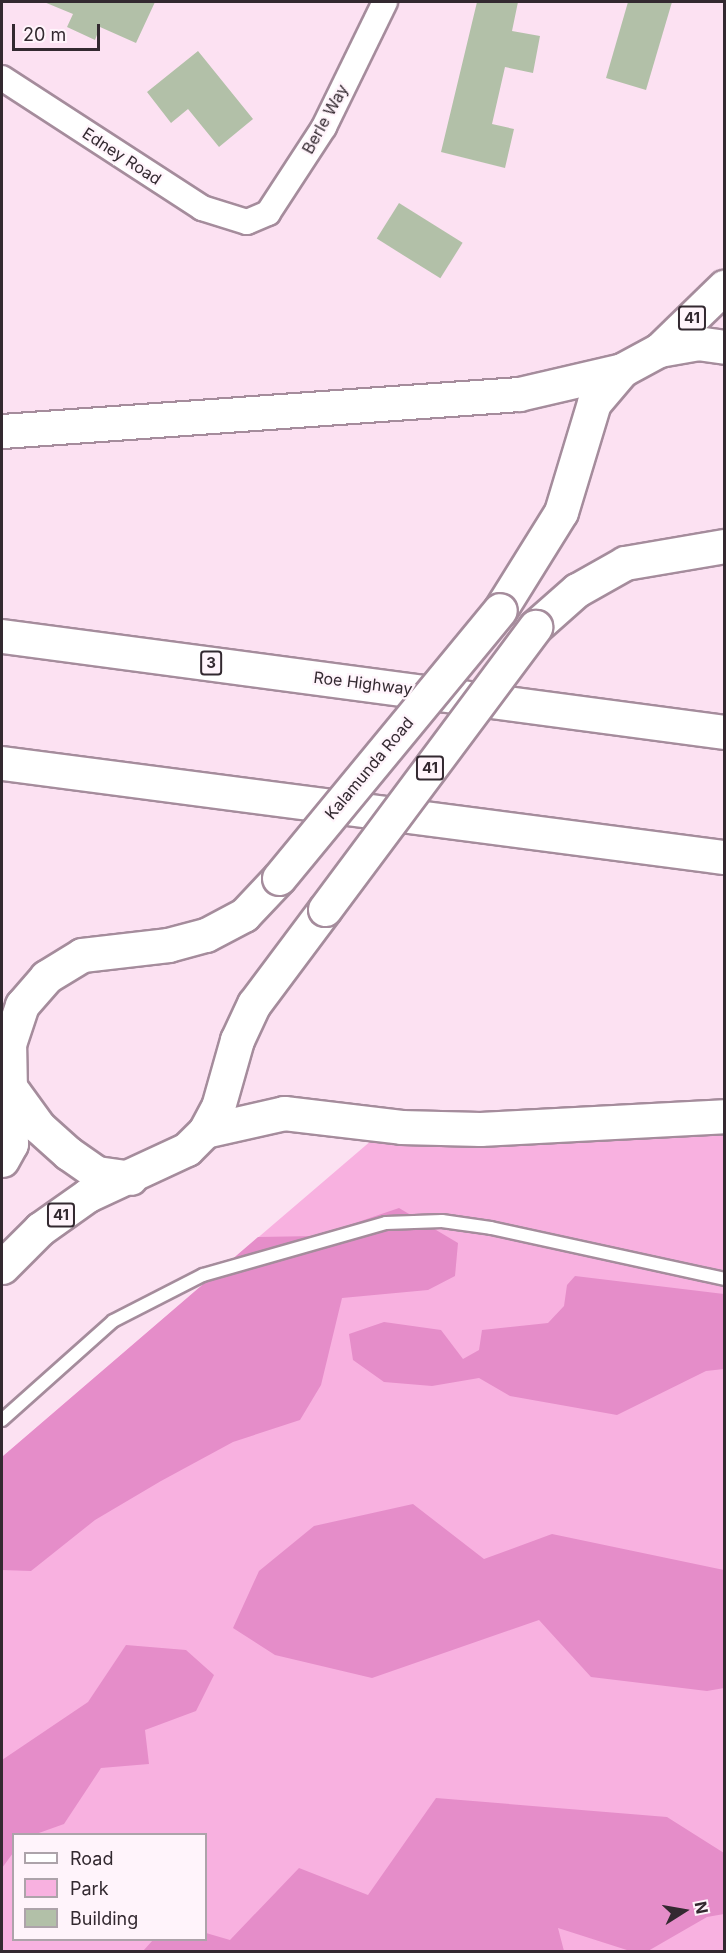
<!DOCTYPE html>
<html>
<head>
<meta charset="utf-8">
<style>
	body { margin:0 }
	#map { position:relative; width:726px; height:1953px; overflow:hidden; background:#fce1f2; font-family:Inter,sans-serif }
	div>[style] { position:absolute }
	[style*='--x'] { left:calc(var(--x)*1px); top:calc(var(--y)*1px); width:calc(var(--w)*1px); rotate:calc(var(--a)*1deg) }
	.green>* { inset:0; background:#f8b1e0 }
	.forest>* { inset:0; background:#e58dc9 }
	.building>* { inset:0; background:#b2c0a8; transform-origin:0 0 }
	.roads { filter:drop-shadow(2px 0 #a58c9c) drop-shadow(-2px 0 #a58c9c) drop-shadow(0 2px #a58c9c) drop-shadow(0 -2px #a58c9c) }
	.lane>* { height:12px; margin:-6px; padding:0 6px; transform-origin:6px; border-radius:6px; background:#fff }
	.street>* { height:24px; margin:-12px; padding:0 12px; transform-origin:12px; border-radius:12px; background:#fff }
	.primary>* { height:33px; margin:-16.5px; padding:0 16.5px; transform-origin:16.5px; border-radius:16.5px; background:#fff }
	.highway>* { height:33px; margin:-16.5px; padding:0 16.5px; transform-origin:16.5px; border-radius:16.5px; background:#fff }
	.bridges { filter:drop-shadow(2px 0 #a58c9c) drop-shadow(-2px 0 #a58c9c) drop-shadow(0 2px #a58c9c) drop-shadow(0 -2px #a58c9c) }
	.primary-bridge>* { height:33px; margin:-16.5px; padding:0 16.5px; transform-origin:16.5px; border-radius:16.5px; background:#fff }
	span { translate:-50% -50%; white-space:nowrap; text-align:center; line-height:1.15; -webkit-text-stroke:4.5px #fff4fb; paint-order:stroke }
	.shield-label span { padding:2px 4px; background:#fff4fb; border:2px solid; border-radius:4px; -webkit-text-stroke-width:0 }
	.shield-label { font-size:15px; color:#332930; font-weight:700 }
	.street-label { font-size:16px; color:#332930 }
	.frame { position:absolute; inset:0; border:3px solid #332930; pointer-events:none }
	.legend { position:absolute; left:12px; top:1833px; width:195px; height:108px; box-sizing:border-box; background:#fff4fb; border:2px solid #ada3aa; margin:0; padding:8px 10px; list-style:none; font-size:18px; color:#332930 }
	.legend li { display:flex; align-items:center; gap:12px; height:30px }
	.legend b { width:30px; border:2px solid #ada3aa }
	.north { position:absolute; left:654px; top:1881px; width:60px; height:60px; -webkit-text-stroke:4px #fff4fb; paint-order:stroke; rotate:79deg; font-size:16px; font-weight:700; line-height:24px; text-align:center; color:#332930 }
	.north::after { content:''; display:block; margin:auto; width:21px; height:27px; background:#332930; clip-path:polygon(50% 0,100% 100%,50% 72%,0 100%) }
	.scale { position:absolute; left:12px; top:24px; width:88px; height:27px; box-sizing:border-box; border:3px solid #332930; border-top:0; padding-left:8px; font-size:18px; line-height:21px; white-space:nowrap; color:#332930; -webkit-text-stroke:4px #fff4fb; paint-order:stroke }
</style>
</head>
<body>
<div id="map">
	<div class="green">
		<div style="clip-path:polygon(evenodd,724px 1128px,724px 1951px,2px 1951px,2px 1457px,379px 1134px,724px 1128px,14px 1834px,206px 1834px,206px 1940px,14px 1940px,14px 1834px)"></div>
	</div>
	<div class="forest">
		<div style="clip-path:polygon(399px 1208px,458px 1243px,455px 1276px,428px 1290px,342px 1298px,321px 1385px,300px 1420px,233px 1442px,161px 1481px,95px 1520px,31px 1571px,2px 1570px,2px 1457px,258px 1237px,317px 1236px)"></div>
		<div style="clip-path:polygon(575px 1276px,724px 1294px,724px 1369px,706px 1371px,617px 1415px,510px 1396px,479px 1378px,432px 1386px,384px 1382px,353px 1360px,349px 1334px,384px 1322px,441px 1330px,463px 1359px,479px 1350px,482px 1330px,548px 1323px,564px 1306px,567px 1285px)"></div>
		<div style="clip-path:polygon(413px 1504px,484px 1559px,552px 1534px,724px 1570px,724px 1688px,707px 1691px,591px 1677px,539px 1620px,372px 1678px,275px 1655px,233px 1628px,259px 1571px,314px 1526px)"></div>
		<div style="clip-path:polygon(126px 1645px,186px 1650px,214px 1675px,196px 1711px,145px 1730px,149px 1764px,101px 1768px,64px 1824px,36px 1834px,14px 1834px,13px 1853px,2px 1868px,2px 1760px,88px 1702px)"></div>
		<div style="clip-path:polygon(436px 1798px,667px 1817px,724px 1853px,724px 1914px,707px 1917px,648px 1951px,630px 1951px,558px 1928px,564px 1951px,143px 1951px,153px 1940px,206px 1940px,206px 1933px,230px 1940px,299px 1868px,368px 1895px)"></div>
	</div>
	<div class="building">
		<div style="clip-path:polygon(44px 2px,155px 2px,136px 43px,100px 27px,95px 40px,67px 27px,73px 14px)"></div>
		<div style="clip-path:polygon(477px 2px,518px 2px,512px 31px,540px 36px,533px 73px,505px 67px,492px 124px,514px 129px,505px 168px,441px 152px)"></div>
		<div style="clip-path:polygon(628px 2px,672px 2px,646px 90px,606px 78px)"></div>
		<div style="clip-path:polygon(198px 51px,253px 119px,219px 147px,188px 109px,171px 123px,147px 92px)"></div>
		<div style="left:399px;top:203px;width:75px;height:42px;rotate:32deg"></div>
	</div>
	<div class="roads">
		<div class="lane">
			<div style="--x:2;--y:1420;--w:149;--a:-41.7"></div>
			<div style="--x:113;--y:1321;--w:101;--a:-27.1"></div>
			<div style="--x:203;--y:1275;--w:190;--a:-15.9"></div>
			<div style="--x:386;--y:1223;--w:56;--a:-2"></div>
			<div style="--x:442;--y:1221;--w:49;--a:8.1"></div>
			<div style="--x:491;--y:1228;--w:239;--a:12.3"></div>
		</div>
		<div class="street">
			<div style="--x:2;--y:78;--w:239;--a:33"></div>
			<div style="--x:202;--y:208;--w:47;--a:17.3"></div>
			<div style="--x:247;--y:222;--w:23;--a:-23"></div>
			<div style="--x:268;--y:213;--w:103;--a:-56.9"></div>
			<div style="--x:324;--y:127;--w:139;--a:-64"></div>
		</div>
		<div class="primary">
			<div style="--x:659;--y:350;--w:39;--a:-10"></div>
			<div style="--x:697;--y:343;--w:27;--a:8"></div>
			<div style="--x:500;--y:610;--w:115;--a:-58.1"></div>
			<div style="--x:561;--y:512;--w:114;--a:-73.2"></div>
			<div style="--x:594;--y:403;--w:43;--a:-49.7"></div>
			<div style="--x:622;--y:370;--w:42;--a:-28.4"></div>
			<div style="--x:659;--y:350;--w:91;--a:-44.1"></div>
			<div style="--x:535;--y:627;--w:56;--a:-41.4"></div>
			<div style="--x:577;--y:590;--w:55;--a:-29.4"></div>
			<div style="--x:625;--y:563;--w:100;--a:-9.7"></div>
			<div style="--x:7;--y:1083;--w:54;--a:54"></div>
			<div style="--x:39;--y:1127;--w:39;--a:42"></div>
			<div style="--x:68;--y:1153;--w:35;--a:35"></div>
			<div style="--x:97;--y:1173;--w:34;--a:8"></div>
			<div style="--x:2;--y:1160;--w:18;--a:-61"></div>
			<div style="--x:11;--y:1144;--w:100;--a:-91.1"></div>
			<div style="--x:9;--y:1044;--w:41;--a:-71.6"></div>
			<div style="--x:22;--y:1005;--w:37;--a:-49"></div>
			<div style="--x:46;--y:977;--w:42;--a:-31.4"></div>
			<div style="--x:82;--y:955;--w:87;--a:-6.6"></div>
			<div style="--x:168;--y:945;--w:39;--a:-15"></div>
			<div style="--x:206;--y:935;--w:43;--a:-27.8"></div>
			<div style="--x:244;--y:915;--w:51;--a:-46.6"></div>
			<div style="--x:2;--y:1267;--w:54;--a:-45"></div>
			<div style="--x:40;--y:1229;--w:59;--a:-35.3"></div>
			<div style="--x:88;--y:1195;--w:109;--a:-24.9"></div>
			<div style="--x:187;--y:1149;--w:25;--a:-45"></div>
			<div style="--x:205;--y:1131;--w:27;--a:-62"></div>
			<div style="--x:218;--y:1107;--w:70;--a:-74.2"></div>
			<div style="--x:237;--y:1040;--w:40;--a:-65"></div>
			<div style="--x:254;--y:1004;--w:119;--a:-53.2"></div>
		</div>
		<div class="highway">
			<div style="--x:2;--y:431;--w:518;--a:-4.09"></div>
			<div style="--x:519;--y:394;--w:106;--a:-13.1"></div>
			<div style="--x:2;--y:636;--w:728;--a:7.57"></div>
			<div style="--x:2;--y:763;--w:728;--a:7.42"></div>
			<div style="--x:2;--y:1077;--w:8;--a:50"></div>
			<div style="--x:205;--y:1131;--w:81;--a:-12.8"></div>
			<div style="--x:284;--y:1113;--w:118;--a:6.8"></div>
			<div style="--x:401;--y:1127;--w:79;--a:1.5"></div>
			<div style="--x:480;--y:1129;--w:244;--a:-3"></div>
		</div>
	</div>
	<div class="bridges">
		<div class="primary-bridge">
			<div style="--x:279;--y:878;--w:347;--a:-50.5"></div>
			<div style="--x:325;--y:909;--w:352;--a:-53.3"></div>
		</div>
	</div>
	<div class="shield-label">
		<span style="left:692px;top:318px">41</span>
		<span style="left:211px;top:663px">3</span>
		<span style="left:430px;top:768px">41</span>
		<span style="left:61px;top:1215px">41</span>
	</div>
	<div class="street-label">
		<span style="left:325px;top:119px;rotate:-61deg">Berle Way</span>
		<span style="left:122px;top:156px;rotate:33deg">Edney Road</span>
		<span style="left:363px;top:683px;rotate:7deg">Roe Highway</span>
		<span style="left:369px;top:768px;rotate:-50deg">Kalamunda Road</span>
	</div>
	<div class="frame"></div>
	<ul class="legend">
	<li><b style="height:8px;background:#fff"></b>Road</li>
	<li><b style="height:16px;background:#f8b1e0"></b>Park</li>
	<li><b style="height:16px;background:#b2c0a8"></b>Building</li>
	</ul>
	<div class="north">N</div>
	<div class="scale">20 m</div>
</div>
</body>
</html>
